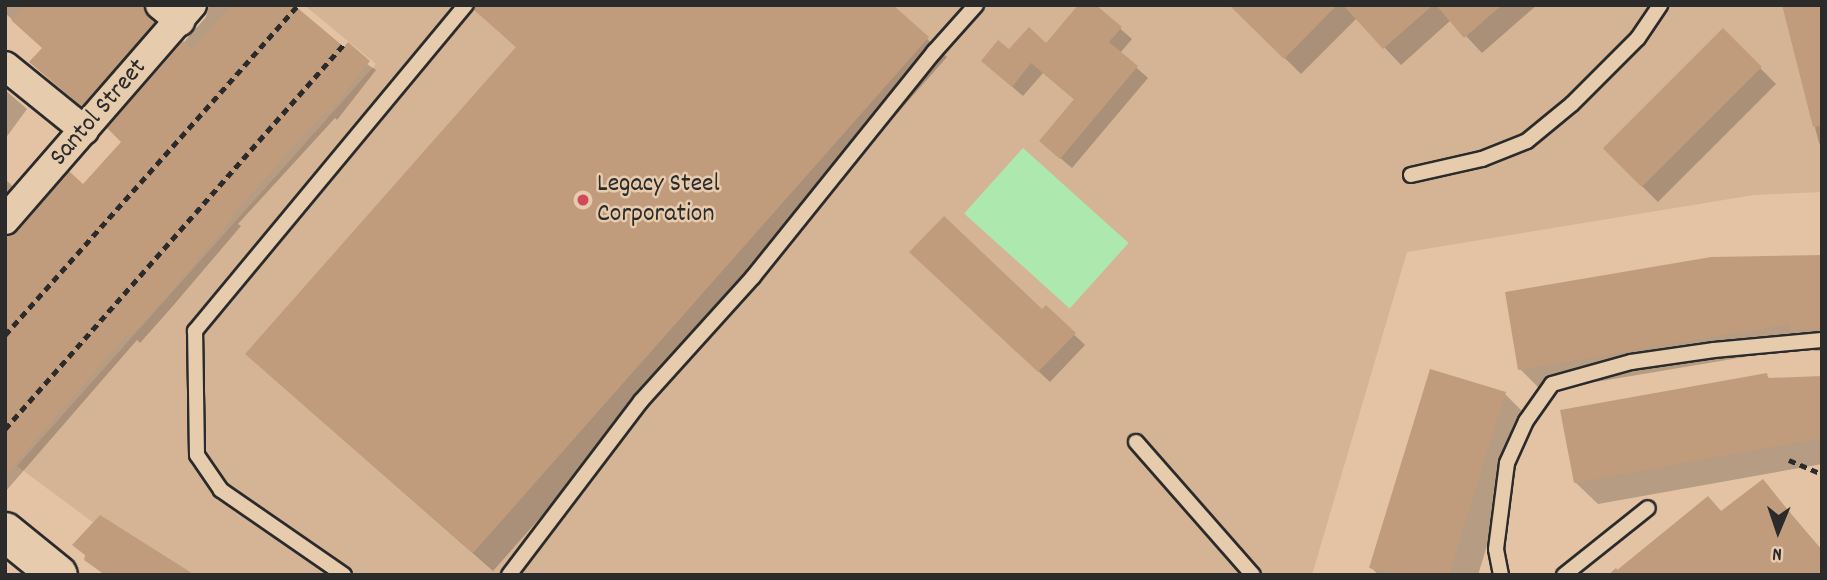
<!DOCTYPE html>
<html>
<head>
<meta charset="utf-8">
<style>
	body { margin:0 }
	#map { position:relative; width:1827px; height:580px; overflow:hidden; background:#e3c3a3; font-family:Dekko,sans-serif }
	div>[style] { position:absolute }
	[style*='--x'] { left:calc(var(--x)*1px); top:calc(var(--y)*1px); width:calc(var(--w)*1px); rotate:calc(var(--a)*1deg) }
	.built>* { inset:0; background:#d5b496 }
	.green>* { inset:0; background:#ade9af; transform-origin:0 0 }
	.shadow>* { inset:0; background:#0003; transform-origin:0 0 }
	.building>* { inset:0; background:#c09c7d; transform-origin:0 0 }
	.path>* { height:4.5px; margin-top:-2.25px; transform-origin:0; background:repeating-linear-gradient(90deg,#2b2b2b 0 7px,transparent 0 12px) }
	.roads { filter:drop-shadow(2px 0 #2b2b2b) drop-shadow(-2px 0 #2b2b2b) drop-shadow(0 2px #2b2b2b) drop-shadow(0 -2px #2b2b2b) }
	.lane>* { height:14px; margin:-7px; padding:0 7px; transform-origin:7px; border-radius:7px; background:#e6cbad }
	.street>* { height:28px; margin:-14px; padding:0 14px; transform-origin:14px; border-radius:14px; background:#e6cbad }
	.secondary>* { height:38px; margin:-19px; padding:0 19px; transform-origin:19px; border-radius:19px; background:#e6cbad }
	.dots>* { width:19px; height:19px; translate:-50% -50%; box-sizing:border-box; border:4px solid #e6cbad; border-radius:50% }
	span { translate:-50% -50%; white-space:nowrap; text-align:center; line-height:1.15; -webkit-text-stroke:5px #e6cbad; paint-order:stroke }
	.street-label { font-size:26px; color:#2b2b2b }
	.poi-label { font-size:26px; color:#2b2b2b }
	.left { translate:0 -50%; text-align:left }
	.frame { position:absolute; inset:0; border:7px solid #2b2b2b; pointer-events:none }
	.north { position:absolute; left:1743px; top:496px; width:70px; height:70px; -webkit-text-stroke:5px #e6cbad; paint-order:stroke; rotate:182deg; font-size:19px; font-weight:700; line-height:28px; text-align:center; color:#2b2b2b }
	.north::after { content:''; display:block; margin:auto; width:24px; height:32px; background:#2b2b2b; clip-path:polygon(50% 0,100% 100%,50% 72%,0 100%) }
</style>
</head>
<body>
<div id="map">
	<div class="built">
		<div style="clip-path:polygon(304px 5px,1822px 5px,1822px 192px,1754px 195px,1407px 252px,1312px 575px,164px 575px,17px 466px,376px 64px)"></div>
	</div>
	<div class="green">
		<div style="left:1023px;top:148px;width:142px;height:88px;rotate:42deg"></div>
	</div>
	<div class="shadow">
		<div style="clip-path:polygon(5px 5px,154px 5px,152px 20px,162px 31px,90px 113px,39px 69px,44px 48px,5px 13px)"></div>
		<div style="clip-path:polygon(209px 5px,255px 5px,344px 49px,376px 70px,337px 120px,335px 118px,238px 224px,241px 226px,172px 307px,140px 343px,137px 340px,5px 492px,5px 237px,10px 238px,83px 186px,124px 142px,109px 128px,206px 17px)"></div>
		<div style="clip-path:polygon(890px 5px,947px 57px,493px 571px,266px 372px,517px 48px,476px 10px)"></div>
		<div style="clip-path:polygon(1093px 5px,1132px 39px,1120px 53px,1148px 78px,1072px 168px,1052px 151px,1075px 100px,1043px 73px,1023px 96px,994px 71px,1009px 51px,1047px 46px)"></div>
		<div style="clip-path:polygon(1231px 5px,1537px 5px,1482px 53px,1451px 20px,1401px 65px,1357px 18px,1301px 74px)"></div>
		<div style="clip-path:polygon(1784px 5px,1822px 5px,1822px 146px,1819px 143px)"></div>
		<div style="left:1723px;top:31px;width:75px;height:167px;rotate:45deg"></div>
		<div style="clip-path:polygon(5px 90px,27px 109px,5px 139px)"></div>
		<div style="clip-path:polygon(5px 179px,21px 194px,5px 213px)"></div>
		<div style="clip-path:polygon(1822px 256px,1822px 351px,1814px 351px,1809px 346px,1542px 391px,1520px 369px)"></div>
		<div style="clip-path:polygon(922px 263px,1042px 312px,1046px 308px,1085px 345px,1050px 382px)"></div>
		<div style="clip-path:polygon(1766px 375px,1771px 380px,1822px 378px,1822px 464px,1598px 504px,1575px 482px)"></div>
		<div style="clip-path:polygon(1505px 394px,1527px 416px,1478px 575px,1378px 575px,1371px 567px)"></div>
		<div style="clip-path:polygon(1763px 481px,1822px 550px,1822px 575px,1608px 575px,1616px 568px,1618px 571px,1708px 498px,1722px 512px)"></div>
	</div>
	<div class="building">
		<div style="clip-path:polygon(25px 5px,142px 5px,155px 22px,82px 107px,29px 62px,42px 48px,11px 20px)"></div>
		<div style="clip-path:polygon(232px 5px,294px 5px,344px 47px,348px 42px,370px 61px,329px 113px,326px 111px,232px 215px,234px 217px,165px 299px,131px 336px,128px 334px,5px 475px,5px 236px,18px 231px,69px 171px,83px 184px,121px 142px,107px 128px,183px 41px,192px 49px)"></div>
		<div style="clip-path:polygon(475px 5px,893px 5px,929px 37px,473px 553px,245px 354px,516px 47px,474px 10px)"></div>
		<div style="clip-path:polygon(1078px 5px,1096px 5px,1122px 27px,1109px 42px,1138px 66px,1060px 159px,1039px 141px,1074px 99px,1031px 63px,1012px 87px,981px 61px,998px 40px,1009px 49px,1029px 27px,1046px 43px)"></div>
		<div style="clip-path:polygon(1229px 5px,1337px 5px,1284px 59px)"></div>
		<div style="clip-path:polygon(1343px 5px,1433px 5px,1383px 49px)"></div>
		<div style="clip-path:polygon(1436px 5px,1502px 5px,1464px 38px)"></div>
		<div style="clip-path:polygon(1782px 5px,1822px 5px,1822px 126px,1813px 127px)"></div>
		<div style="left:1723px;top:28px;width:55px;height:170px;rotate:45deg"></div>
		<div style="clip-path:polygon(944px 216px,1042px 309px,1046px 305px,1076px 333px,1038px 372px,909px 252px)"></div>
		<div style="clip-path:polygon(1822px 255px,1822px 329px,1790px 330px,1789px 324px,1518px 370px,1505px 292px,1711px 257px)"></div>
		<div style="clip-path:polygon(1430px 369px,1506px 392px,1449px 575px,1392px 575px,1369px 568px)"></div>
		<div style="clip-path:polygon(1767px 373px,1768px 378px,1822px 376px,1822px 438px,1574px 483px,1560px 410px)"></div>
		<div style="clip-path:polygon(1763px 479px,1822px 553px,1822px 575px,1611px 575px,1708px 496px,1721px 511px)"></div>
		<div style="clip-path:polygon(100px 515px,195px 575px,105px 575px,84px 560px,85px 555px,72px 545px)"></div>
	</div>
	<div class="path">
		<div style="--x:5;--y:335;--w:440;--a:-48.4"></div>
		<div style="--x:5;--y:429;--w:514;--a:-48.63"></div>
		<div style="--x:1789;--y:460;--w:36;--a:23"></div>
	</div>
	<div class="roads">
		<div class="lane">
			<div style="--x:1411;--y:175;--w:73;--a:-12.7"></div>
			<div style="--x:1482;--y:159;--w:48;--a:-21.8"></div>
			<div style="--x:1527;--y:141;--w:58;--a:-39.4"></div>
			<div style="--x:1572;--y:104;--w:93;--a:-45"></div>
			<div style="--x:1638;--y:38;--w:40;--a:-56"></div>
			<div style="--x:1136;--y:442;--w:177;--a:48.7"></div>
			<div style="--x:344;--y:575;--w:150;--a:-145.4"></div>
			<div style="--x:221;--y:490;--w:42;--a:-124.4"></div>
			<div style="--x:197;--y:455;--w:124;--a:-90.9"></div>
			<div style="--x:195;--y:331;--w:424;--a:-50.3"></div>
			<div style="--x:509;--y:575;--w:218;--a:-52.8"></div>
			<div style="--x:641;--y:401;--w:167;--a:-47.9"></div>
			<div style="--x:753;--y:277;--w:289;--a:-51.2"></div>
			<div style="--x:934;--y:52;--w:63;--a:-48.2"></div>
			<div style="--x:1501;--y:575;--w:26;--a:-101"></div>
			<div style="--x:1496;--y:549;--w:87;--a:-82.7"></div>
			<div style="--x:1507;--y:463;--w:46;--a:-65.7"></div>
			<div style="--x:1526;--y:421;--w:45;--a:-54.9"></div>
			<div style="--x:1552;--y:384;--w:82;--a:-15.6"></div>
			<div style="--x:1631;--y:362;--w:84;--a:-8.2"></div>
			<div style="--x:1714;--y:350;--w:108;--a:-5.3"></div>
			<div style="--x:1564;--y:575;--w:107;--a:-38.6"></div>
		</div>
		<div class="street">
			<div style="--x:160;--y:5;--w:26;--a:39"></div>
			<div style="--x:5;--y:66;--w:102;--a:39"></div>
			<div style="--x:5;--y:220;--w:285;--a:-49"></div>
		</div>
		<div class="secondary">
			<div style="--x:5;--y:532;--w:68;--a:39.1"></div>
		</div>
	</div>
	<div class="dots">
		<div style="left:583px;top:200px;background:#d1495b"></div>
	</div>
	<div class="street-label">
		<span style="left:99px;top:113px;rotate:-49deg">Santol Street</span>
	</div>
	<div class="poi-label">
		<span class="left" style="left:597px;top:200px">Legacy Steel<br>Corporation</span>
	</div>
	<div class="frame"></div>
	<div class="north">N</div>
</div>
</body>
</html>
